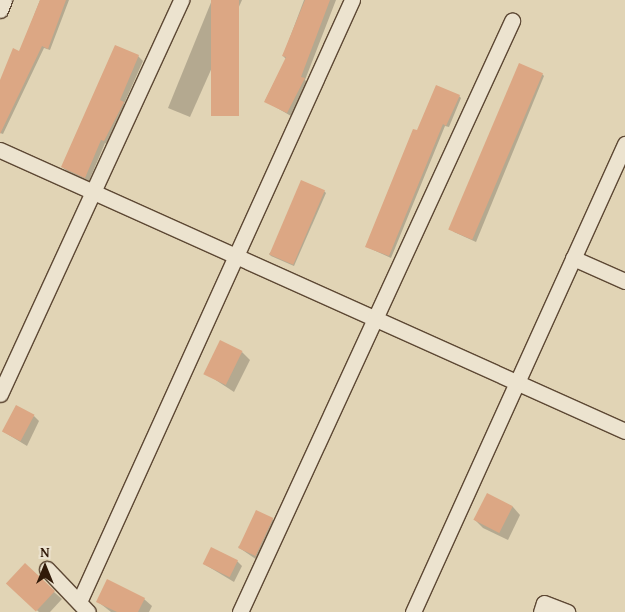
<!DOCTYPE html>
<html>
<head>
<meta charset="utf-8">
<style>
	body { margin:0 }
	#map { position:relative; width:625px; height:612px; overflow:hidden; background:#e1d4b5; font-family:"Gentium Book Plus",serif }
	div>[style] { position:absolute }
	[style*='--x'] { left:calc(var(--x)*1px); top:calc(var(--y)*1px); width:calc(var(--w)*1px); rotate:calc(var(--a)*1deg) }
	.shadow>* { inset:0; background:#0003 }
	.building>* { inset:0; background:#dca784; transform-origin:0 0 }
	.roads { filter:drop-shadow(1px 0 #5d4834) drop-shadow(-1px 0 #5d4834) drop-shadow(0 1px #5d4834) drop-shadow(0 -1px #5d4834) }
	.minor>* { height:15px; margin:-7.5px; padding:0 7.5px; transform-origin:7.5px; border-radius:7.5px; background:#ece3cf }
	span { translate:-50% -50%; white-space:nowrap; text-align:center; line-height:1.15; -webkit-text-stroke:4px #ece3cf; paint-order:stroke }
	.north { position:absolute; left:20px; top:542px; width:50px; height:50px; -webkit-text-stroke:4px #ece3cf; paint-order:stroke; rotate:0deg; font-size:14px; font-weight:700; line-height:20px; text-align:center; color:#311a09 }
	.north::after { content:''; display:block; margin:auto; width:18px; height:22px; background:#311a09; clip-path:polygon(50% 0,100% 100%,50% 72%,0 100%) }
</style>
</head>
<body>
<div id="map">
	<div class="shadow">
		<div style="clip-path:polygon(40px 0,69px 0,50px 50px,44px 48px,3px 134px,0 133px,0 83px,20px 52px)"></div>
		<div style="clip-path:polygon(212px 0,242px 0,190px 117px,168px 108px)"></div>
		<div style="clip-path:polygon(304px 0,336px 0,305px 80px,308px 83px,291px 116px,265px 101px,286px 59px,283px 56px)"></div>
		<div style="clip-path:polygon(138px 56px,143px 61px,124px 104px,128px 107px,109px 145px,105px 143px,89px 181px,67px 171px,62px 167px)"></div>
		<div style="clip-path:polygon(542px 74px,544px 76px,476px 242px,454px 232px,452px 230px)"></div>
		<div style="clip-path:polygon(459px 96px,461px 98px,449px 127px,445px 126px,391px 258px,369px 248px,366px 246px)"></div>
		<div style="clip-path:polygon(324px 191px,326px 193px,294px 266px,271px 256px,269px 254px)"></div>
		<div style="clip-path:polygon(242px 352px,250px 360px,234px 392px,205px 373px)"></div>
		<div style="clip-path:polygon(34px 416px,39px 421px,27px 446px,4px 432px)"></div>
		<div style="clip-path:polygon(488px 495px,513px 507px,520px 515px,508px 540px,483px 528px,475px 520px)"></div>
		<div style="clip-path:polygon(272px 519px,280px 527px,263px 564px,238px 547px)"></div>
		<div style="clip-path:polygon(237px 561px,242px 566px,234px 582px,204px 564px)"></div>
		<div style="clip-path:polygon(16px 592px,54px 592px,62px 599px,50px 612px,39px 612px)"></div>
		<div style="clip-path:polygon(144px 599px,152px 606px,149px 612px,111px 612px,97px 601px)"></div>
	</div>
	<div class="building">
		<div style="clip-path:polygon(40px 0,66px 0,48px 49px,42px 46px,0 134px,0 80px,13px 48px,19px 51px)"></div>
		<div style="left:211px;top:0;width:28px;height:116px"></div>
		<div style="clip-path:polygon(305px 0,330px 0,301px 77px,305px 78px,287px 113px,264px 102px,286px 57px,282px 56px)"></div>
		<div style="clip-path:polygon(115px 45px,139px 55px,120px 100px,124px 102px,104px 141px,101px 140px,85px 178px,61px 167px)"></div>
		<div style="left:519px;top:63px;width:26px;height:181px;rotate:23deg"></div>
		<div style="clip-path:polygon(436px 85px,460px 95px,446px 126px,443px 124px,389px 256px,365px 247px,413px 129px,417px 130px)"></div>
		<div style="left:301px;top:180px;width:26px;height:81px;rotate:23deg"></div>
		<div style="left:220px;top:340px;width:25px;height:38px;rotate:26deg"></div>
		<div style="left:16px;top:405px;width:21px;height:30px;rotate:28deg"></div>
		<div style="left:487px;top:493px;width:29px;height:30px;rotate:27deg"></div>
		<div style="left:256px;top:510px;width:19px;height:42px;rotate:25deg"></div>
		<div style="left:211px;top:547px;width:30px;height:19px;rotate:26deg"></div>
		<div style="left:25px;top:563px;width:41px;height:28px;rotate:43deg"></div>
		<div style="clip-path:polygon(107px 579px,145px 598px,138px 612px,117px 612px,96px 602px)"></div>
	</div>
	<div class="roads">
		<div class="minor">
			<div style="--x:0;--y:10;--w:11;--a:-68"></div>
			<div style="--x:0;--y:150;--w:685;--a:24.21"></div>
			<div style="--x:573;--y:258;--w:57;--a:23.9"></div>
			<div style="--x:0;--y:394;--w:434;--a:-65.3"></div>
			<div style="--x:47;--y:569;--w:59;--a:46.4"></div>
			<div style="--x:79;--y:602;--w:661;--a:-65.61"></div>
			<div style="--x:240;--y:612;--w:651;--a:-65.29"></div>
			<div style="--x:413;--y:612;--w:514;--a:-65.63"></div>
			<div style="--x:541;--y:612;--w:9;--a:-72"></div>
			<div style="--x:544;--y:603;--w:25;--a:21"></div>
		</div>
	</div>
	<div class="north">N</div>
</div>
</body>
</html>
